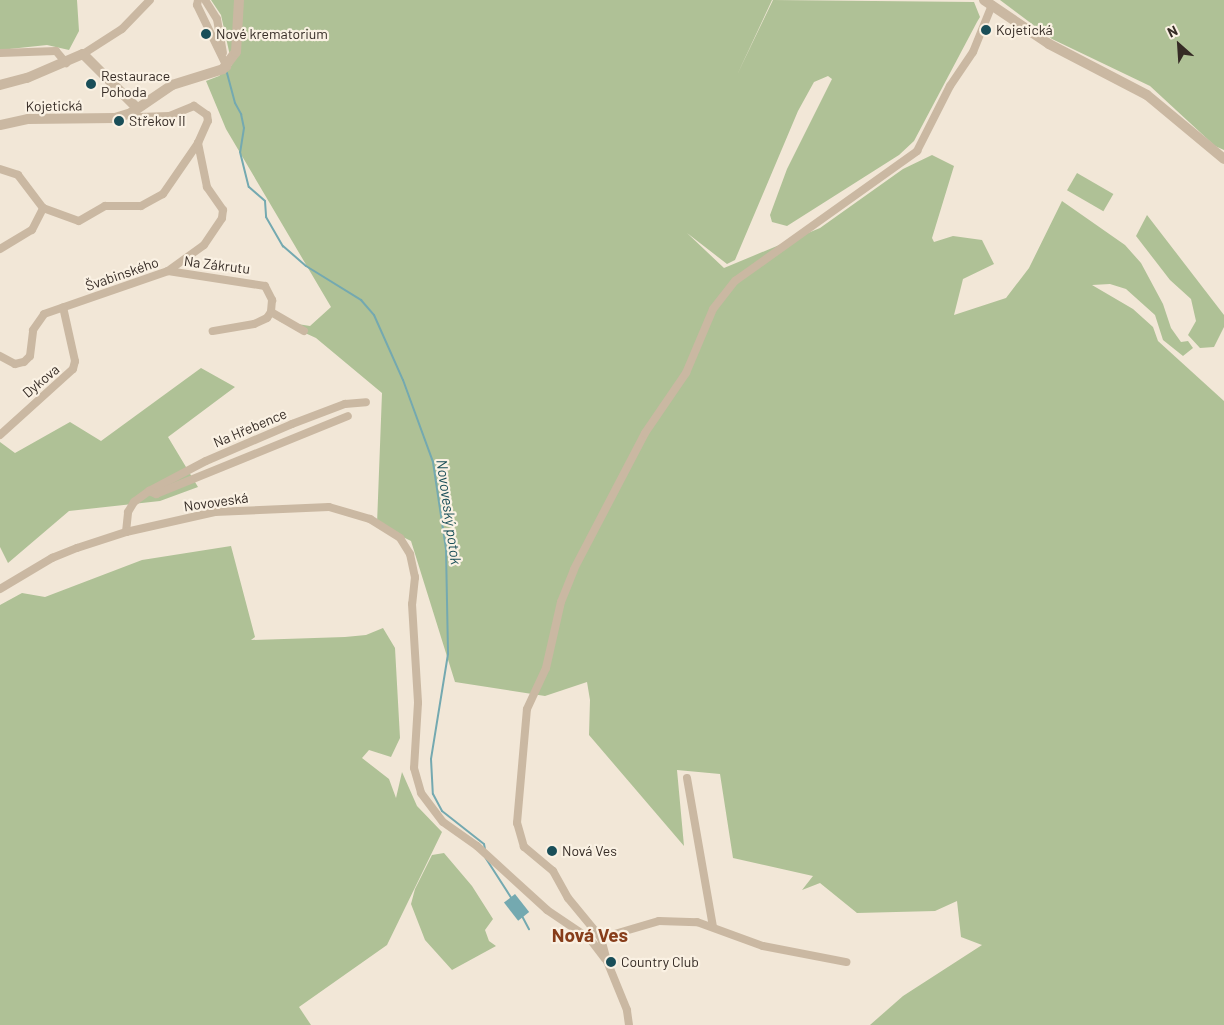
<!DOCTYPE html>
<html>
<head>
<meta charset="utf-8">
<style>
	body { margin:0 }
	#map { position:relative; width:1224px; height:1025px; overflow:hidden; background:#f2e7d7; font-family:Barlow,sans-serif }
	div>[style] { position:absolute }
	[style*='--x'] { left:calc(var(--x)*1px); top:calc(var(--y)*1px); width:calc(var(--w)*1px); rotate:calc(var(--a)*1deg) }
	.green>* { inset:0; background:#afc196; transform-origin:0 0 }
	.water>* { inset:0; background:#74a9b0; transform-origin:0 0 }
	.stream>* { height:2px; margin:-1px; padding:0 1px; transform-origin:1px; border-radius:1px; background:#74a9b0 }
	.minor>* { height:8px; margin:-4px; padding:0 4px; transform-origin:4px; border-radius:4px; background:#cab8a2 }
	.tertiary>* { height:10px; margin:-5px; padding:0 5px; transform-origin:5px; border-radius:5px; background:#cab8a2 }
	.dots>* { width:14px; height:14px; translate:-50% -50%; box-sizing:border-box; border:2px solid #faf1e3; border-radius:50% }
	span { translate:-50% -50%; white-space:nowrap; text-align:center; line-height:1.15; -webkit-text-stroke:4.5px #faf1e3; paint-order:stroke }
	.poi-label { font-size:14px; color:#352b25 }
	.left { translate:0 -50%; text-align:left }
	.street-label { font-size:14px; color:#352b25 }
	.water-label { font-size:15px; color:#194e58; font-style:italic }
	.district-label { font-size:19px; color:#873d1a; font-weight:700 }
	.north { position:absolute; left:1154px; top:20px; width:50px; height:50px; -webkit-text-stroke:4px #faf1e3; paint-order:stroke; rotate:334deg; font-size:14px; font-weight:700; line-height:20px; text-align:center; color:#352b25 }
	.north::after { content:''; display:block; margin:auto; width:18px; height:22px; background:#352b25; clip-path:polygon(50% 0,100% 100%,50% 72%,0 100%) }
</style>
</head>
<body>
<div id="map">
	<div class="green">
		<div style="clip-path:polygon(0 0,77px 0,79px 31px,69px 50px,47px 45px,0 50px)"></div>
		<div style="clip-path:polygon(211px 0,772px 0,737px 75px,773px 0,974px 2px,980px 17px,977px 22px,914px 141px,899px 155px,787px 226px,772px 222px,770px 215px,787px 169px,832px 79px,828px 76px,814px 82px,798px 111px,735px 260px,727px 264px,687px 233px,724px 268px,820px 228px,903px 169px,932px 155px,954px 166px,932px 238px,934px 242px,953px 236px,982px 240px,994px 264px,963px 279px,954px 315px,1006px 298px,1029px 268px,1062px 201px,1125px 245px,1141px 263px,1163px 304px,1171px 328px,1181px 342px,1188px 341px,1193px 348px,1183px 356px,1163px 340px,1155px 315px,1126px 289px,1110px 284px,1092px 285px,1133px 309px,1153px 327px,1158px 341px,1224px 401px,1224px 1025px,870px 1025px,903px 996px,982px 945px,961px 937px,957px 901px,935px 911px,857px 913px,820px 883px,802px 890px,813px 876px,733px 858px,720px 774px,677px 770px,684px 846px,589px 735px,590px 700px,587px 682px,545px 696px,455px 682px,411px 541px,377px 524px,382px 393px,316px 338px,279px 321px,310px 326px,331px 307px,226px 129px,206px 81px,219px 76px,232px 65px,221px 15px)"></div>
		<div style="clip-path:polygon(1000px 0,1224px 0,1224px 150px,1215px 146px,1150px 86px,1052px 39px)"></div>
		<div style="left:1077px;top:173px;width:42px;height:20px;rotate:30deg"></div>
		<div style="clip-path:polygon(1147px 215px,1224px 315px,1224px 327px,1214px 347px,1200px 348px,1188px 335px,1196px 321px,1191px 299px,1170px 280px,1136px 236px)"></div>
		<div style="clip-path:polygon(201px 368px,235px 387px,168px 437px,198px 487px,160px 501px,69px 511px,8px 563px,0 547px,0 442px,15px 453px,70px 422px,101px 441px)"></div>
		<div style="clip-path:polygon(231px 546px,255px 637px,251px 640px,345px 637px,366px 635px,383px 628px,395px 648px,400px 738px,391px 757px,369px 750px,362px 758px,389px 779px,396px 798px,402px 772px,417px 806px,442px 832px,387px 945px,299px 1007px,311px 1025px,0 1025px,0 605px,22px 593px,45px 597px,142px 560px)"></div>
		<div style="clip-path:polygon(444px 853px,472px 886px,493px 919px,485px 930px,489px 941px,496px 946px,452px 970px,425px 940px,411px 904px,415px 889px,432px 855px)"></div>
	</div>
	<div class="water">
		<div style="left:515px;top:894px;width:23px;height:14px;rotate:52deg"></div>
	</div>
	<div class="stream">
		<div style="--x:227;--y:73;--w:31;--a:75"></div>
		<div style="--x:235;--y:103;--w:13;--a:61"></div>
		<div style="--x:241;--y:114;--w:14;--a:78"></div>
		<div style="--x:244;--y:128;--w:24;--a:99"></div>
		<div style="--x:240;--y:152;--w:36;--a:76"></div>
		<div style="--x:249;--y:187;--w:21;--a:41"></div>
		<div style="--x:265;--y:201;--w:16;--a:86"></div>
		<div style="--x:266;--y:217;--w:34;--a:60"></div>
		<div style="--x:283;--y:246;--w:30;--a:41"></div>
		<div style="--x:306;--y:266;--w:65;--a:31.7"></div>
		<div style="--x:361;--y:300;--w:20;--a:49"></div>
		<div style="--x:374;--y:315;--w:71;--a:66"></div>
		<div style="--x:403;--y:380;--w:87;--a:69.9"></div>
		<div style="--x:433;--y:462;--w:88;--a:81.5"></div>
		<div style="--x:446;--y:549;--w:105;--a:88.9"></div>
		<div style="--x:448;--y:654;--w:106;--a:99.2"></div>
		<div style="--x:431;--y:759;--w:35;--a:87"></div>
		<div style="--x:433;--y:794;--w:19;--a:62"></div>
		<div style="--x:442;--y:811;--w:53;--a:38.2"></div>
		<div style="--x:484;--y:844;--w:5;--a:79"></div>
		<div style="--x:485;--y:857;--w:50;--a:57.3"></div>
		<div style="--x:522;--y:916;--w:15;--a:62"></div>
	</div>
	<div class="minor">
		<div style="--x:198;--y:0;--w:5;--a:101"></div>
		<div style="--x:197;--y:5;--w:69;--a:64.2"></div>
		<div style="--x:205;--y:0;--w:22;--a:58"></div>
		<div style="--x:217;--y:19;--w:34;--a:80"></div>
		<div style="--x:0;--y:53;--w:56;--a:-2"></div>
		<div style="--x:56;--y:51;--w:16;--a:50"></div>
		<div style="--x:83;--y:54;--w:46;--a:-32.7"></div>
		<div style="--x:122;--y:29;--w:40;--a:-46"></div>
		<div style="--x:0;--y:169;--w:19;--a:18"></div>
		<div style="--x:18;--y:175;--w:41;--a:52.9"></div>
		<div style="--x:43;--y:208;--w:38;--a:20"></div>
		<div style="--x:79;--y:221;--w:30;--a:-30"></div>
		<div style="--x:105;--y:206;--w:36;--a:0"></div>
		<div style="--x:141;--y:206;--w:25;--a:-29"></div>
		<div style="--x:163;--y:194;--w:62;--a:-55.5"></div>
		<div style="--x:198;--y:143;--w:24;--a:-66"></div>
		<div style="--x:208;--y:121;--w:6;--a:-99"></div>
		<div style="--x:207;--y:115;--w:16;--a:-145"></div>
		<div style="--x:194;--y:106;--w:27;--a:158"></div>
		<div style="--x:169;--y:116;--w:30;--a:178"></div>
		<div style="--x:139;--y:117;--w:9;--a:-153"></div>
		<div style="--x:0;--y:249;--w:37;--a:-31"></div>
		<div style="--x:32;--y:230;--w:25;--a:-63"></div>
		<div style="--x:168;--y:271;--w:98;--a:8.8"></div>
		<div style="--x:265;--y:286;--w:16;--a:63"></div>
		<div style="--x:272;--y:300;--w:12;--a:95"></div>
		<div style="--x:271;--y:312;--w:7;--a:124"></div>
		<div style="--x:267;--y:318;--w:14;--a:155"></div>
		<div style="--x:254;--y:324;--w:42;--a:170.3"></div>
		<div style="--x:271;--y:312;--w:38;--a:30"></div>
		<div style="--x:0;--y:356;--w:17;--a:28"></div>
		<div style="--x:15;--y:364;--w:9;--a:-13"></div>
		<div style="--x:24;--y:362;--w:8;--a:-45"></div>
		<div style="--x:30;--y:356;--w:26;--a:-83"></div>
		<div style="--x:33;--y:330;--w:19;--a:-55"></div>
		<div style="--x:44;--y:314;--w:131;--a:-19.1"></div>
		<div style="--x:168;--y:271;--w:44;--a:-35.8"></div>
		<div style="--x:204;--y:245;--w:32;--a:-56"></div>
		<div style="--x:222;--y:218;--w:8;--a:-83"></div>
		<div style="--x:223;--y:210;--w:28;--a:-125"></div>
		<div style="--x:207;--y:187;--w:45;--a:-101.6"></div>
		<div style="--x:0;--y:435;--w:98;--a:-42.1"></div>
		<div style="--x:73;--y:369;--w:8;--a:-76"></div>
		<div style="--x:75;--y:361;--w:55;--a:-102.5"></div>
		<div style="--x:149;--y:491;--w:64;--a:-27.8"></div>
		<div style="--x:206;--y:461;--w:94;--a:-23.3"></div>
		<div style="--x:292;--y:424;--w:57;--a:-20.7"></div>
		<div style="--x:345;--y:404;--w:21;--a:-5"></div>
		<div style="--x:126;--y:532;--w:20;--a:-84"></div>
		<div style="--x:128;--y:512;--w:12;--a:-59"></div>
		<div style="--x:134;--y:502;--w:19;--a:-36"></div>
		<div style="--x:149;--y:491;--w:8;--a:23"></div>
		<div style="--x:156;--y:494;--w:207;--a:-22.1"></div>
		<div style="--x:0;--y:589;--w:61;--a:-30.8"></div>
		<div style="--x:52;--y:558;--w:27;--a:-22"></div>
		<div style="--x:77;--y:548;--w:52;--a:-18.1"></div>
		<div style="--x:126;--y:532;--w:91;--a:-12.7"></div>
		<div style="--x:215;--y:512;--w:114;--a:-2.5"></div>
		<div style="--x:329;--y:507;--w:43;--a:16.3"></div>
		<div style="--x:370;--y:519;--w:36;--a:32"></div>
		<div style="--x:400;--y:538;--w:19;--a:58"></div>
		<div style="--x:410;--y:554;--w:24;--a:78"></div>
		<div style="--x:415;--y:577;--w:27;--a:96"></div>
		<div style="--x:412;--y:604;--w:99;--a:86.5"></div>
		<div style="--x:418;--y:703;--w:65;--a:93.5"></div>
		<div style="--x:414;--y:768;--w:26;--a:74"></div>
		<div style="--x:421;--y:793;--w:36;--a:53"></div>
		<div style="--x:443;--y:822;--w:42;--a:35.2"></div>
		<div style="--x:477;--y:846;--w:95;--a:42.4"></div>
		<div style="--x:547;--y:910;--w:52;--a:34"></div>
		<div style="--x:590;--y:939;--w:25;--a:53"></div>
		<div style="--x:687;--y:778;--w:151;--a:80.1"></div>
		<div style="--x:601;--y:938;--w:60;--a:-16.3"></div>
		<div style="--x:659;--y:921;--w:38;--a:2"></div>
		<div style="--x:697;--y:922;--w:70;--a:20"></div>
		<div style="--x:763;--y:946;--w:85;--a:10.9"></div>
		<div style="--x:629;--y:1025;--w:15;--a:-98"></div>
		<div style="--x:627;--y:1010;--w:53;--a:-112.2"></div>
		<div style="--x:607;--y:961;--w:24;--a:-105"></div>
		<div style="--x:601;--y:938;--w:52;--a:-129.5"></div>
		<div style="--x:568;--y:898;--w:31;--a:-119"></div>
		<div style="--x:553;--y:871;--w:38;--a:-140"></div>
		<div style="--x:524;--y:847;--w:25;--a:-106"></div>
		<div style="--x:517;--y:823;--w:114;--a:-85"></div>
		<div style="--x:527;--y:709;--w:45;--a:-65.1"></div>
		<div style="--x:546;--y:668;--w:68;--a:-77.2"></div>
		<div style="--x:561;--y:602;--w:35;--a:-68"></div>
		<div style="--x:574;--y:569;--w:153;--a:-62.4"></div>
		<div style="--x:645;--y:433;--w:73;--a:-55.7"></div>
		<div style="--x:686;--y:373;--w:69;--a:-67.1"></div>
		<div style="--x:713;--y:309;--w:36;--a:-52"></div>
		<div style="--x:735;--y:281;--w:224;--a:-35.5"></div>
		<div style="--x:917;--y:151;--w:73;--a:-63.1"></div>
		<div style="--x:950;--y:86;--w:41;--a:-55.9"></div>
		<div style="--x:973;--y:52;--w:51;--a:-68"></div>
	</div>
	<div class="tertiary">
		<div style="--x:984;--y:0;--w:78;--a:34.1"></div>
		<div style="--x:1049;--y:44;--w:110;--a:27.5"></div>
		<div style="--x:1147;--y:95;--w:100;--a:39.7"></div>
		<div style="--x:0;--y:85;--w:28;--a:-15"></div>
		<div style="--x:27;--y:78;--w:61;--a:-23.2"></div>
		<div style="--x:83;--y:54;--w:76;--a:45"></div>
		<div style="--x:0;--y:125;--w:29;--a:-12"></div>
		<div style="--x:28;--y:119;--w:87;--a:-0.7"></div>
		<div style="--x:115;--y:118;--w:17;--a:-17"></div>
		<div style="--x:131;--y:113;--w:50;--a:-34.3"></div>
		<div style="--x:172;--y:85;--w:53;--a:-17.4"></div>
		<div style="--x:223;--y:69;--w:21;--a:-53"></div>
		<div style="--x:236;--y:52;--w:52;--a:-86.7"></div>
	</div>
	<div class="dots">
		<div style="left:986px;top:30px;background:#194e58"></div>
		<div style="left:206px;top:34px;background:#194e58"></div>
		<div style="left:91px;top:84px;background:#194e58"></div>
		<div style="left:119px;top:121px;background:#194e58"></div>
		<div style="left:552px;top:851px;background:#194e58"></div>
		<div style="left:611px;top:962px;background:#194e58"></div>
	</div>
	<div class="poi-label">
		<span class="left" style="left:996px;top:30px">Kojetická</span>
		<span class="left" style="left:216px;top:34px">Nové krematorium</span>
		<span class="left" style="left:101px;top:84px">Restaurace<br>Pohoda</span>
		<span class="left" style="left:129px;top:121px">Střekov II</span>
		<span class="left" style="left:562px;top:851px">Nová Ves</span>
		<span class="left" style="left:621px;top:962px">Country Club</span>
	</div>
	<div class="street-label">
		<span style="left:54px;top:106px;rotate:-1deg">Kojetická</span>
		<span style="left:217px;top:265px;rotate:7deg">Na Zákrutu</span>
		<span style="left:122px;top:274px;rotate:-19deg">Švabinského</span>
		<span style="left:41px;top:381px;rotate:-40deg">Dykova</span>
		<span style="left:250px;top:428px;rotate:-23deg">Na Hřebence</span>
		<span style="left:216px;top:502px;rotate:-8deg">Novoveská</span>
	</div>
	<div class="water-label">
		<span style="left:449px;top:512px;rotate:82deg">Novoveský potok</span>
	</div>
	<div class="district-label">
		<span style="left:590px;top:935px">Nová Ves</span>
	</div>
	<div class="north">N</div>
</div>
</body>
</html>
